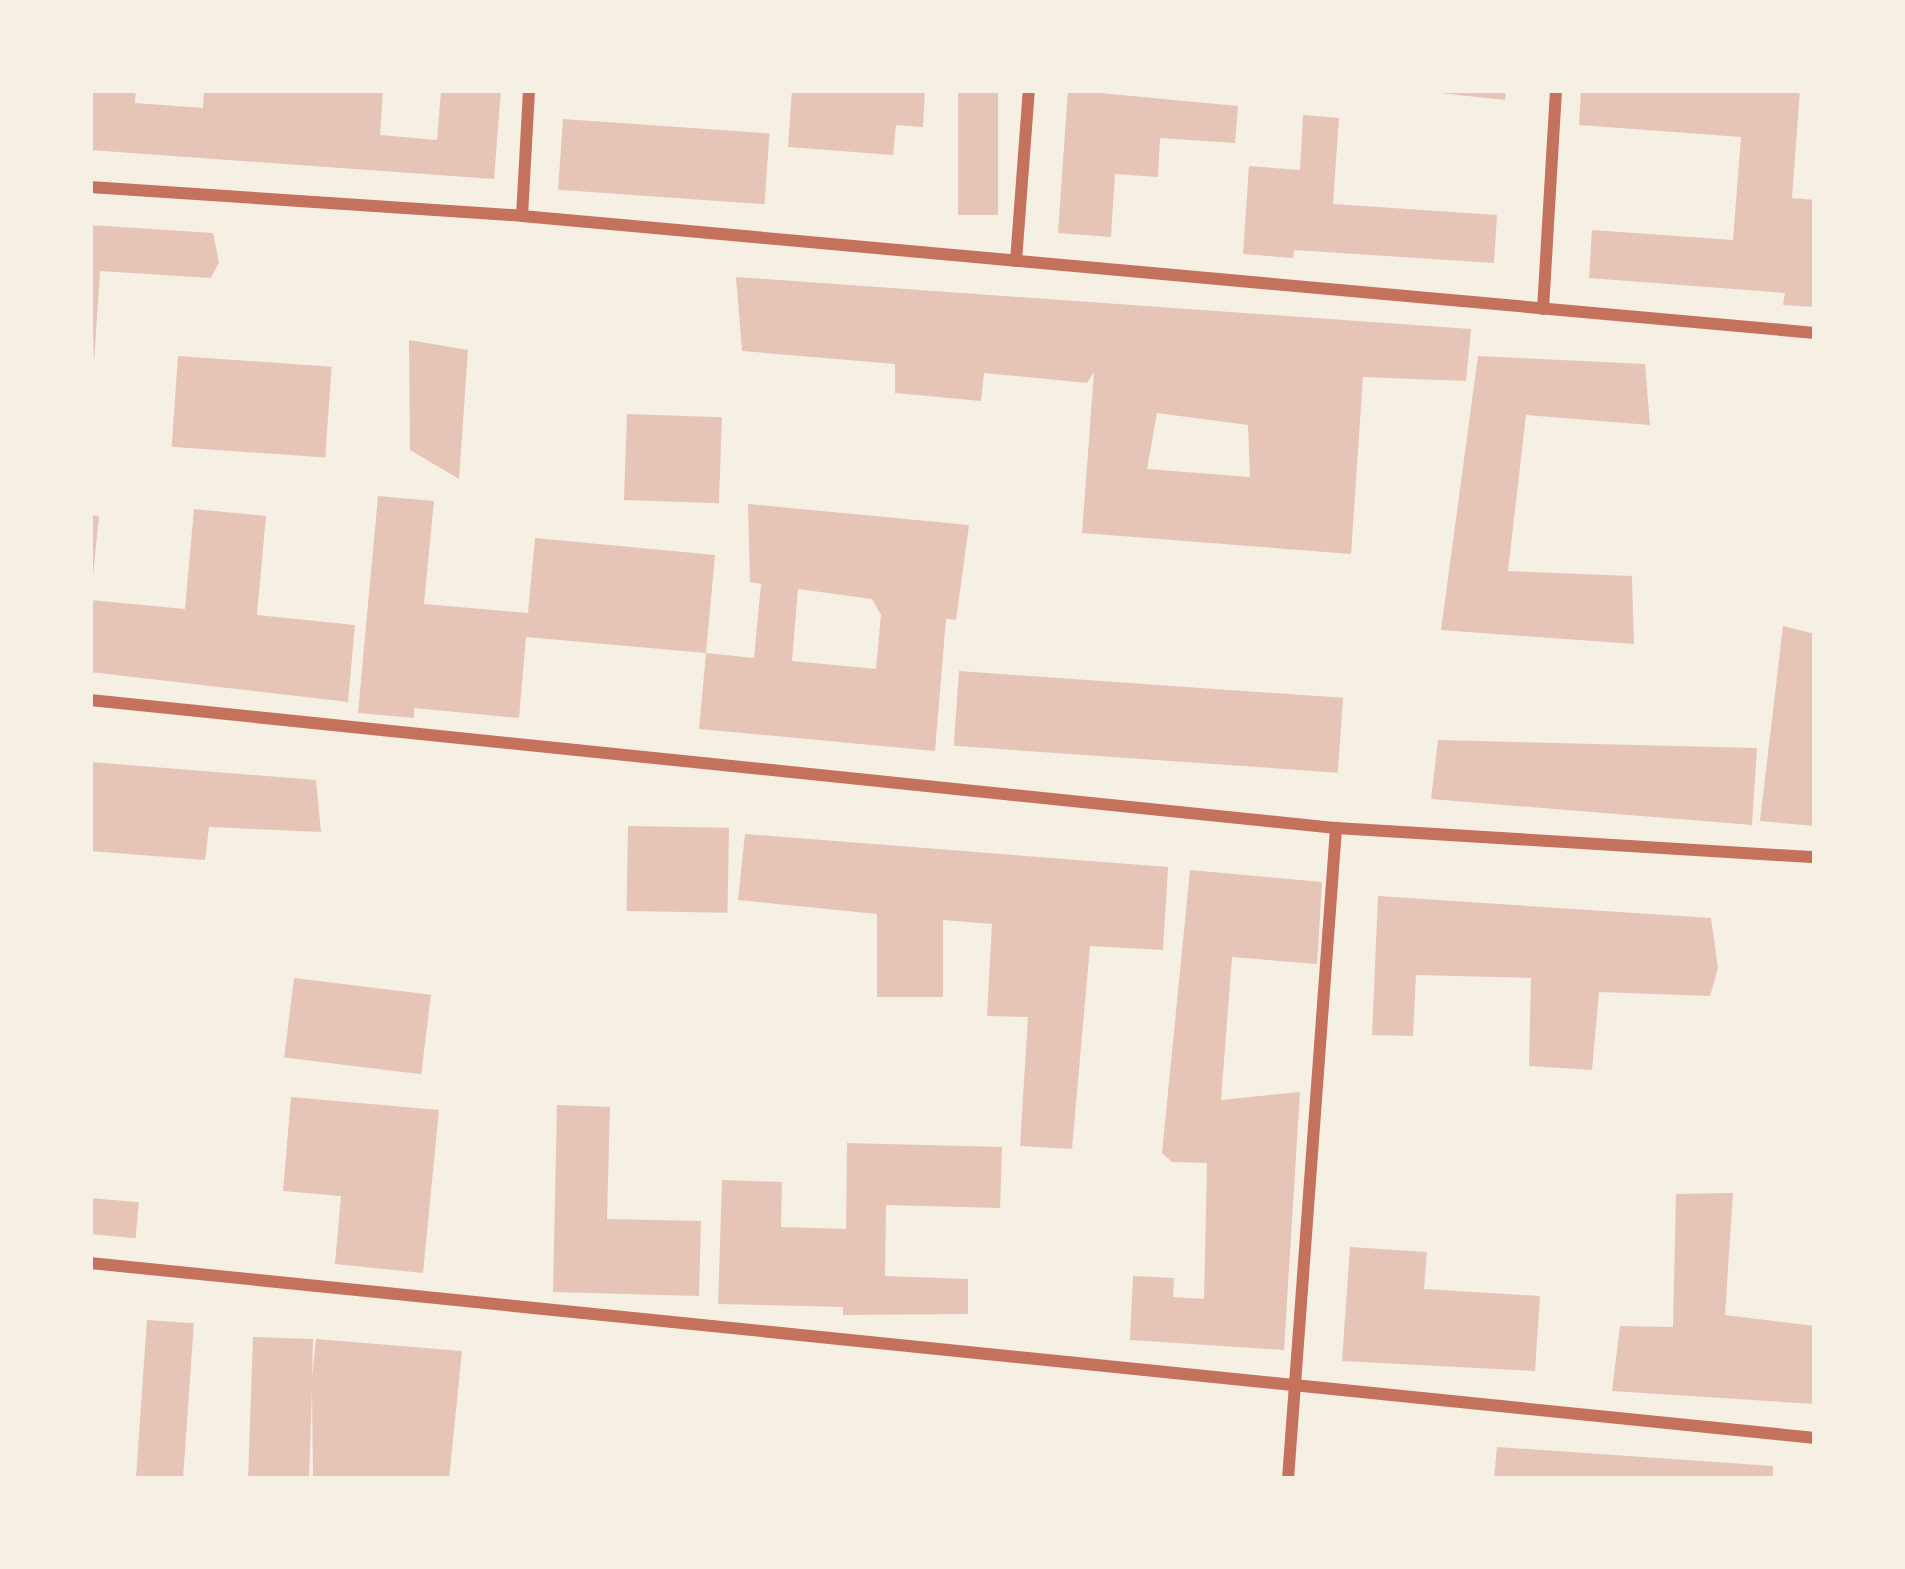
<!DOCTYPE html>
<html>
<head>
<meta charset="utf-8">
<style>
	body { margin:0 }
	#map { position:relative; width:1905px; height:1569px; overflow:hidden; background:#f6efe4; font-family:"Golos Text",sans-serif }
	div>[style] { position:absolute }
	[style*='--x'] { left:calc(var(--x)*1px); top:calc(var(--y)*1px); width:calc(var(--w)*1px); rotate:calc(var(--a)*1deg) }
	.building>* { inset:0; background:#e6c5b7; transform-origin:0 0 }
	.minor>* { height:12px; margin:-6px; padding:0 6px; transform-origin:6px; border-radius:6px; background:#c5725c }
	span { translate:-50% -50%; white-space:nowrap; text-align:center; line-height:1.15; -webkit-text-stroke:9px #f6efe4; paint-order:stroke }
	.frame { position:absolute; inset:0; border:93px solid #f6efe4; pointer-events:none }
</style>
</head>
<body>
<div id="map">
	<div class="building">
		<div style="clip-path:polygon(90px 90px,136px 90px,135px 103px,203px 108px,204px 90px,383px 90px,380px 135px,437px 140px,441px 90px,501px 90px,494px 179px,90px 150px)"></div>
		<div style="clip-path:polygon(792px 90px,925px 90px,923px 127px,896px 125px,893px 155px,788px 147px)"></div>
		<div style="left:958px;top:90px;width:40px;height:125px"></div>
		<div style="clip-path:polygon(1068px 90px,1238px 106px,1235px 143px,1160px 138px,1158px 177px,1115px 174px,1111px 237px,1058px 233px)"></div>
		<div style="clip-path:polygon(1412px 90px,1506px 90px,1505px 100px)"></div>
		<div style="clip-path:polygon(1581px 90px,1800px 90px,1792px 198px,1815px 200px,1815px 307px,1783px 305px,1785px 293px,1589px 278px,1592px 230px,1733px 240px,1741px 137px,1579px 125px)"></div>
		<div style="clip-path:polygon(1303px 115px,1339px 118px,1333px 204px,1497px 215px,1494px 263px,1294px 250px,1293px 258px,1243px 254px,1249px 166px,1300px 170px)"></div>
		<div style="left:563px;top:119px;width:207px;height:71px;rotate:4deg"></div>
		<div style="clip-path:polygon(90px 225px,213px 233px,219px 262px,211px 278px,100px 271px,94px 364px)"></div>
		<div style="clip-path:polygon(evenodd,736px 277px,1471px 329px,1466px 381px,1363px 377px,1351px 554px,1082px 533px,1094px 372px,1087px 383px,984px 373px,981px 401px,895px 393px,895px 364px,742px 351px,736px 277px,1157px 413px,1248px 425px,1250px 477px,1147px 469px,1157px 413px)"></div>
		<div style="clip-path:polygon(409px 340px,468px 350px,459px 479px,410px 450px)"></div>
		<div style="left:178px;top:356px;width:154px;height:91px;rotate:4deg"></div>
		<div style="clip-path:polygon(1478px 356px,1645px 364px,1650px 425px,1526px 415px,1508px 571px,1632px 576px,1634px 644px,1441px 630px)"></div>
		<div style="left:627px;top:414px;width:95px;height:86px;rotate:2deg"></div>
		<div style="clip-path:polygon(378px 496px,434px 501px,424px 604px,528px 613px,535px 538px,715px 555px,706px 653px,526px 637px,519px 718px,414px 708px,414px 718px,358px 713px)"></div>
		<div style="clip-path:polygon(evenodd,748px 504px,969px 525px,956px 620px,946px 619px,935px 751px,699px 729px,706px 653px,754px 658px,761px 584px,750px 582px,748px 504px,798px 589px,872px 599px,881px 615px,876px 669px,792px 661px,798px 589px)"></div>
		<div style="clip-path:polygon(194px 509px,266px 516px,257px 615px,355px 625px,348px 702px,90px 672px,90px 600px,185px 609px)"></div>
		<div style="clip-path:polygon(90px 515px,99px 516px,93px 576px,90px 576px)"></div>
		<div style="clip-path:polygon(1783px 626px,1815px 634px,1815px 826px,1760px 821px)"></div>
		<div style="left:959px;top:671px;width:385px;height:75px;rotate:4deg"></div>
		<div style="clip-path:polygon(1438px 740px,1757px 748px,1752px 825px,1431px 799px)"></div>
		<div style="clip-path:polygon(90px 762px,316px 780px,321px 832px,209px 827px,205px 860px,90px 851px)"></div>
		<div style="left:628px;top:826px;width:101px;height:85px;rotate:1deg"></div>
		<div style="clip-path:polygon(745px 834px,1168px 867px,1163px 950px,1090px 946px,1072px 1149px,1020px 1146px,1028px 1017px,987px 1016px,992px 924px,943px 920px,943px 997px,877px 997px,877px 914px,738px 900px)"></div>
		<div style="clip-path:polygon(1190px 870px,1322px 882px,1317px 964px,1232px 957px,1221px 1100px,1300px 1092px,1284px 1350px,1130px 1340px,1133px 1276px,1174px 1278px,1173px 1297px,1204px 1299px,1207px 1163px,1172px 1162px,1162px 1153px)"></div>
		<div style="clip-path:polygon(1378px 896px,1711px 918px,1718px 968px,1710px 996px,1599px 992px,1592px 1070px,1529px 1066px,1531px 978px,1416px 975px,1413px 1036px,1372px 1035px)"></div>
		<div style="left:294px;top:978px;width:138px;height:80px;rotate:7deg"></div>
		<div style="clip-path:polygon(291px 1097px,439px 1110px,423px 1273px,335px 1264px,341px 1196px,283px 1191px)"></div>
		<div style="clip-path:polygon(557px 1105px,610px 1107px,607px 1219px,701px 1221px,699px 1296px,553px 1292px)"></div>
		<div style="clip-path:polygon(847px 1143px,1002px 1147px,1000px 1208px,886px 1205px,885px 1276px,968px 1279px,968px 1314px,843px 1315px,843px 1307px,718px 1304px,722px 1180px,782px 1182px,781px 1227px,846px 1229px)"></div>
		<div style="clip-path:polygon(1733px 1193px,1725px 1315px,1815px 1326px,1815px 1404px,1612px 1391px,1620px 1326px,1673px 1327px,1676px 1194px)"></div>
		<div style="left:90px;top:1198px;width:49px;height:36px;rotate:5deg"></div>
		<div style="clip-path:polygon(1350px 1247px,1427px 1252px,1424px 1289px,1540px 1296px,1535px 1371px,1342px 1361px)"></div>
		<div style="left:147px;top:1320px;width:47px;height:159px;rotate:4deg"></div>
		<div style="clip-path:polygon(253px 1337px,313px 1339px,312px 1378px,316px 1339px,462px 1351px,449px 1479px,313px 1479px,312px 1390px,309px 1479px,248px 1479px)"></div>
		<div style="clip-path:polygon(1497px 1447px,1773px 1466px,1773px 1479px,1494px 1479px)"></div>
	</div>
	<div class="minor">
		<div style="--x:90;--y:187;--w:433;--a:3.8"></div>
		<div style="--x:522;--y:216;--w:1298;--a:5.17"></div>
		<div style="--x:522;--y:216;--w:126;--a:-86.8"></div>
		<div style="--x:1016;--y:261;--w:171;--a:-85.7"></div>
		<div style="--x:1543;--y:309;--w:219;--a:-86.6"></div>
		<div style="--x:90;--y:700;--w:1253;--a:5.87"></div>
		<div style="--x:1336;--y:828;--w:480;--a:3.5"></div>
		<div style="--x:90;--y:1263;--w:1734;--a:5.79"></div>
		<div style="--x:1288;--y:1479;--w:653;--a:-85.78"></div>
	</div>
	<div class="frame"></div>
</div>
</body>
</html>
